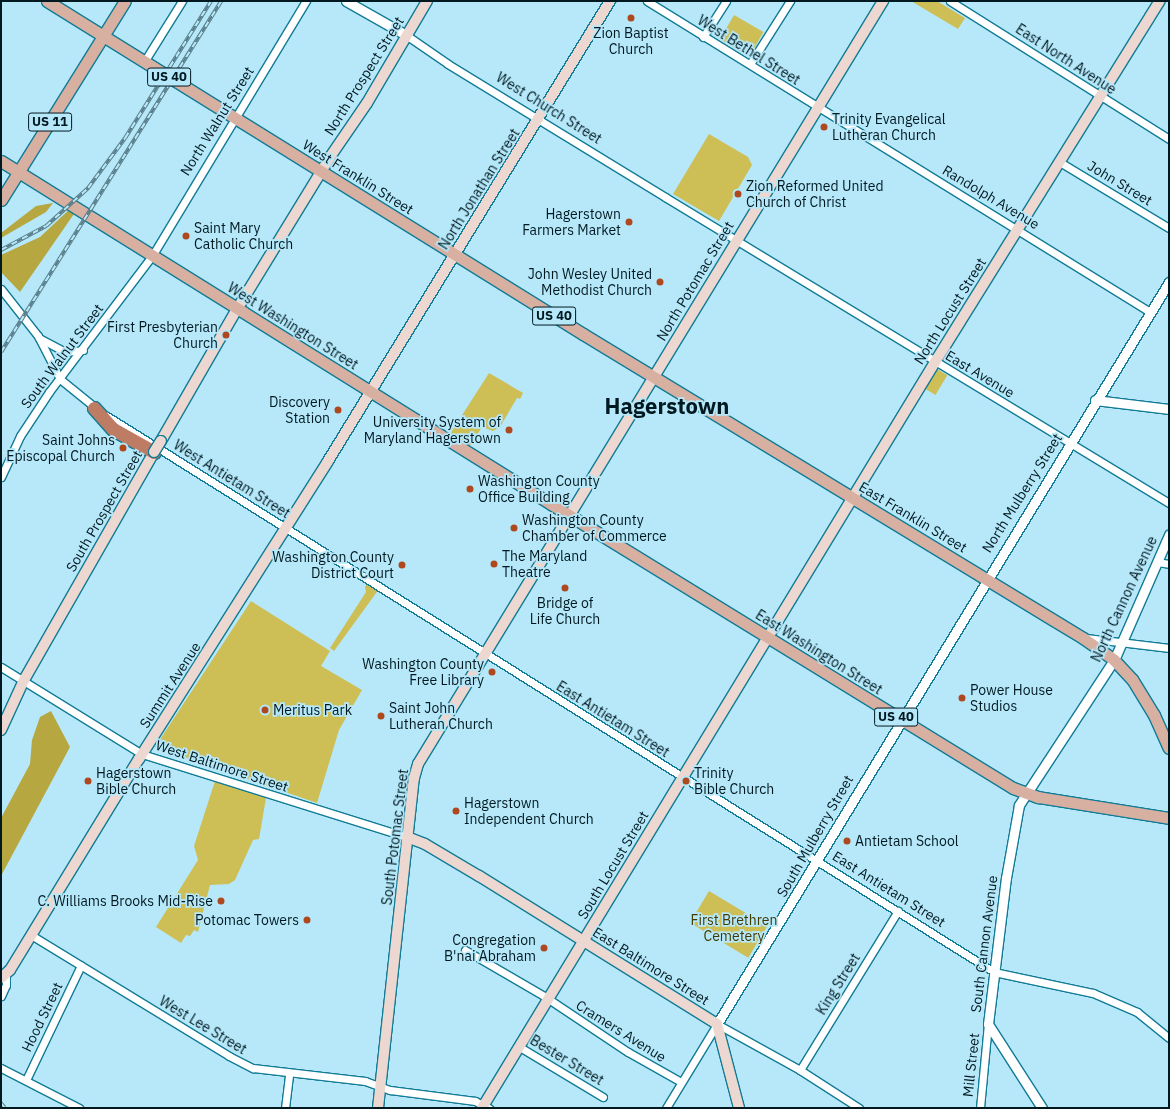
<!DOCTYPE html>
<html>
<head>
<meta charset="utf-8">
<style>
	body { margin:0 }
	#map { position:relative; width:1170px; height:1109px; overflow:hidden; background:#b6e8f9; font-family:"IBM Plex Sans",sans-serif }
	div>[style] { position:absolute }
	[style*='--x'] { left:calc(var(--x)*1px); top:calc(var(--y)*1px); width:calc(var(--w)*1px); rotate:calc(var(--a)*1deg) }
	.green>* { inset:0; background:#cebe56; transform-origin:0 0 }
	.forest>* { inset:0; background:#b7a741 }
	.roads { filter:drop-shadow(1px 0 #127b95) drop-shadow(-1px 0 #127b95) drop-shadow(0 1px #127b95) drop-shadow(0 -1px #127b95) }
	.minor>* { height:7px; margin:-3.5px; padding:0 3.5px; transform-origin:3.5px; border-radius:3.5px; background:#fff }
	.tertiary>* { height:9px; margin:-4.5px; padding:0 4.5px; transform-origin:4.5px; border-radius:4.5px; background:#fff }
	.secondary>* { height:10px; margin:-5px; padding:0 5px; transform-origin:5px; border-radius:5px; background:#ecd8d0 }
	.primary>* { height:11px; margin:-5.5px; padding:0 5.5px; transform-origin:5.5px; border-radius:5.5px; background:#d8b0a2 }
	.motorway>* { height:13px; margin:-6.5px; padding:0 6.5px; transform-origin:6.5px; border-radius:6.5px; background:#be7c64 }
	.rail>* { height:3.5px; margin-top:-1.75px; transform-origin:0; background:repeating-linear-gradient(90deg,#b6e8f9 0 6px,#587d89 0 12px); box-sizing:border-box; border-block:1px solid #587d89 }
	.bridges { filter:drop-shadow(1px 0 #127b95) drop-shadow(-1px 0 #127b95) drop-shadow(0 1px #127b95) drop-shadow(0 -1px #127b95) }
	.secondary-bridge>* { height:10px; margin:-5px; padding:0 5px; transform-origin:5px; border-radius:5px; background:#ecd8d0 }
	.dots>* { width:11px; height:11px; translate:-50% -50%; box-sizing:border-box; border:2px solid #b6e8f9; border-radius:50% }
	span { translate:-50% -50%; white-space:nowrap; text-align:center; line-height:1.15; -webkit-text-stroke:3.5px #b6e8f9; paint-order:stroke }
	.shield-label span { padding:1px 3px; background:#b6e8f9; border:1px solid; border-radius:3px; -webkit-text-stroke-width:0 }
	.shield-label { font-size:13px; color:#001921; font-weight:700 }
	.poi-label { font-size:14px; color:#001921 }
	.left { translate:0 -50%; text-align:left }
	.right { translate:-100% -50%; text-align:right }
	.street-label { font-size:14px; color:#001921 }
	.park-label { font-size:14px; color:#433a00 }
	.town-label { font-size:22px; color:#001921; font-weight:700 }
	.frame { position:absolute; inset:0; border:2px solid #001921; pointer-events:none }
</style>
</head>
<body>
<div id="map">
	<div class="green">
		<div style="clip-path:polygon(911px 1px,937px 1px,965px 18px,958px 29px)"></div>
		<div style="left:734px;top:15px;width:34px;height:28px;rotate:30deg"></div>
		<div style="clip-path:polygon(709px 134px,748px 157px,752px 165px,719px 221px,673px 194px)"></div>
		<div style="left:937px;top:369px;width:12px;height:23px;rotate:31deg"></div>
		<div style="clip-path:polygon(489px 373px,523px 393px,520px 399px,517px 398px,500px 427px,493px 431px,482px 427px,470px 446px,450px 434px)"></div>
		<div style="clip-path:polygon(368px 582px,379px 589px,334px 651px,330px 648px,366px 592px,365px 587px)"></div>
		<div style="clip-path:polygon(251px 601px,330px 651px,321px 666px,362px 690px,339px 730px,317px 803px,155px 747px)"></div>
		<div style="clip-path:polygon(215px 781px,266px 798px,259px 839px,253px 840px,235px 880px,229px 884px,210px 885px,198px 932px,194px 930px,190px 936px,186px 935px,181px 943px,156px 927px,198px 860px,194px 846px)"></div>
		<div style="left:709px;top:891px;width:68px;height:37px;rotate:31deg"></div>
	</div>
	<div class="forest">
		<div style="clip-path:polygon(53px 203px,46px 212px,1px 238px,1px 233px,36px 206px)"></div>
		<div style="clip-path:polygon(72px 207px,76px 211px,20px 292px,1px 272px,1px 255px,40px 237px)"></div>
		<div style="clip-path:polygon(51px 711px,70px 747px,1px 876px,1px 818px,30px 764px,32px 740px,40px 717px)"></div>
	</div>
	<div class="roads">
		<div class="minor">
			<div style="--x:647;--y:1;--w:591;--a:31.73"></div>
			<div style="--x:950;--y:1;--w:259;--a:32.2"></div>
			<div style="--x:406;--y:35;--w:51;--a:34.6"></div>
			<div style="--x:448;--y:64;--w:255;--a:31.5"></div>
			<div style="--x:665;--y:197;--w:590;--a:31.26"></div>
			<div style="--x:703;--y:37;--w:43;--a:-57.4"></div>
			<div style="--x:144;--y:62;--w:72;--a:-58.1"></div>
			<div style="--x:750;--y:64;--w:75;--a:-57.6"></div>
			<div style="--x:1058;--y:161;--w:130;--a:31.1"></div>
			<div style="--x:1;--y:289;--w:60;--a:51.8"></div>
			<div style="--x:38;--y:336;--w:48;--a:62.9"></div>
			<div style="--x:60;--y:379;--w:48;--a:39"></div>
			<div style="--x:39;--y:338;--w:30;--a:28"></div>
			<div style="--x:65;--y:352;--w:18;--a:-6"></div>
			<div style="--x:107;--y:416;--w:1047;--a:32.08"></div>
			<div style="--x:994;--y:972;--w:101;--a:12"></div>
			<div style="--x:1093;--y:993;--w:48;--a:23.4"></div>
			<div style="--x:1137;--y:1012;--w:41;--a:39.1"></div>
			<div style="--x:1;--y:477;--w:45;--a:-65.1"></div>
			<div style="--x:20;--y:436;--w:53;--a:-56.6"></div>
			<div style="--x:49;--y:392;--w:171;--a:-52.9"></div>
			<div style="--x:152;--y:256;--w:298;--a:-58.9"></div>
			<div style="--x:1157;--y:562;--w:12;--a:9"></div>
			<div style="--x:1086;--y:638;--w:84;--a:6.9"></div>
			<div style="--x:1;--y:667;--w:166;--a:31.7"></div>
			<div style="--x:142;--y:754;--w:278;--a:17.4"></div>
			<div style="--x:31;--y:935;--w:232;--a:31.4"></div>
			<div style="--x:229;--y:1056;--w:27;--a:27"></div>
			<div style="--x:253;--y:1068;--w:113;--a:6.6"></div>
			<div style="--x:365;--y:1081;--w:27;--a:20"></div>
			<div style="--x:390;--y:1090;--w:86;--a:7.4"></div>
			<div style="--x:475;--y:1101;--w:16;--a:27"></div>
			<div style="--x:465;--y:950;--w:91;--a:30.2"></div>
			<div style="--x:544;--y:996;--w:101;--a:33.7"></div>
			<div style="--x:628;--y:1052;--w:61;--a:29.5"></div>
			<div style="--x:1;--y:996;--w:12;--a:-66"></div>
			<div style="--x:6;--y:985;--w:11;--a:-90"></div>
			<div style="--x:518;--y:1046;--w:99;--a:31"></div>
			<div style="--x:1;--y:1068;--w:88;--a:27.1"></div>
			<div style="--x:800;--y:1070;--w:187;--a:-58.4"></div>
			<div style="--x:26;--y:1080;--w:127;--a:-64.4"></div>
			<div style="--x:285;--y:1108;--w:35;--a:-83"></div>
			<div style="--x:666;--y:1108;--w:98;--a:-58.7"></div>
			<div style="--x:717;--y:1024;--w:95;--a:29"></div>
			<div style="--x:800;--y:1070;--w:70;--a:32.8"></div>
			<div style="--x:980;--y:1108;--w:84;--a:-84.6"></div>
		</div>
		<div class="tertiary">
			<div style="--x:346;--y:1;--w:69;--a:29.5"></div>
			<div style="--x:1095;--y:400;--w:75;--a:6.9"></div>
			<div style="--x:717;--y:1024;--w:869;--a:-58.65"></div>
			<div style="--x:1042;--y:1108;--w:100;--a:-122.7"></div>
			<div style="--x:988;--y:1024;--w:147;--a:-83"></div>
			<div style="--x:1006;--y:878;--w:74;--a:-79.9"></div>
			<div style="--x:1019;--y:805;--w:173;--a:-56.8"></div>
			<div style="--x:1114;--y:660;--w:137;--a:-66.3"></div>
		</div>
		<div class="secondary">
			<div style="--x:161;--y:441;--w:152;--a:-60.1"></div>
			<div style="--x:237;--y:309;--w:178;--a:-58.5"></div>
			<div style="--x:330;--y:157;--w:65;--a:-55.6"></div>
			<div style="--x:367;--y:103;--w:118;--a:-59.5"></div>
			<div style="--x:1;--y:730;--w:55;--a:-65.3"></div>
			<div style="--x:24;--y:680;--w:262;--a:-60.3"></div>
			<div style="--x:407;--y:837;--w:19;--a:21"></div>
			<div style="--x:425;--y:844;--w:63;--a:30.7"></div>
			<div style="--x:479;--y:876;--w:280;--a:31.9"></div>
			<div style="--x:717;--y:1024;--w:87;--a:75.3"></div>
			<div style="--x:1;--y:978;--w:12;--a:-42"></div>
			<div style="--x:10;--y:970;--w:247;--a:-58.6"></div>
			<div style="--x:139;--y:759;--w:353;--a:-57.6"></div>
			<div style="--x:328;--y:461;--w:540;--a:-58.49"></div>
			<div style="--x:378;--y:1108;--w:332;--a:-83.8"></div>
			<div style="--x:414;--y:778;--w:15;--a:-74"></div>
			<div style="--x:418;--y:764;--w:894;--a:-58.64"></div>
			<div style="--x:482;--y:1108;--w:873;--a:-58.73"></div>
			<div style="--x:935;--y:362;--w:425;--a:-58.1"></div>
		</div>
		<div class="primary">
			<div style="--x:47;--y:1;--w:631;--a:31.85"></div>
			<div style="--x:583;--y:334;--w:585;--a:31.3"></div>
			<div style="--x:1083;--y:638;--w:38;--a:35"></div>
			<div style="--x:1114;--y:660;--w:26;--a:47"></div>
			<div style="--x:1132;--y:679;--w:42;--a:58.6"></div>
			<div style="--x:1154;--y:715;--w:36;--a:66"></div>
			<div style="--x:1;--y:161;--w:648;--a:31.95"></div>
			<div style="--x:551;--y:504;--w:542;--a:31.58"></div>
			<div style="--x:1013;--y:788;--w:27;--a:20"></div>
			<div style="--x:1038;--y:797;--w:133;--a:9.1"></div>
			<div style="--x:1;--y:200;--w:234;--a:-58.1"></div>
		</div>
		<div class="motorway">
			<div style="--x:94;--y:408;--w:28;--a:48"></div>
			<div style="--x:113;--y:429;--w:47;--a:29.3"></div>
		</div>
	</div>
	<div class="rail">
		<div style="--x:1;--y:250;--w:51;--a:-28.1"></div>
		<div style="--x:46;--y:226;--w:57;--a:-42.1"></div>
		<div style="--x:88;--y:188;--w:62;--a:-53.5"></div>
		<div style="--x:125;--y:138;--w:162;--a:-57.9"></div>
		<div style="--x:1;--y:352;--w:414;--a:-57.9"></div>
		<div style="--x:1;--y:1103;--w:6;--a:51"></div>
	</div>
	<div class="bridges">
		<div class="secondary-bridge">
			<div style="--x:154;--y:452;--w:13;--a:-58"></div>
		</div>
	</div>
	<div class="dots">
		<div style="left:631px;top:18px;background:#ae481f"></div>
		<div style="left:824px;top:127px;background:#ae481f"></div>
		<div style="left:738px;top:194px;background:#ae481f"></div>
		<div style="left:629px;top:222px;background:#ae481f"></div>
		<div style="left:186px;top:236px;background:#ae481f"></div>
		<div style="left:660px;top:282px;background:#ae481f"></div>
		<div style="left:226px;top:335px;background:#ae481f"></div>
		<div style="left:338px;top:410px;background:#ae481f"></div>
		<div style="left:509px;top:430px;background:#ae481f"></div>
		<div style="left:123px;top:448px;background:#ae481f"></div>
		<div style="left:470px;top:489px;background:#ae481f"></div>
		<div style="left:514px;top:528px;background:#ae481f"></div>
		<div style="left:494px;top:564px;background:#ae481f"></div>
		<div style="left:402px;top:565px;background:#ae481f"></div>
		<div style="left:565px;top:588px;background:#ae481f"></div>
		<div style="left:492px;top:672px;background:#ae481f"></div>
		<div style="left:962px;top:698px;background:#ae481f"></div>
		<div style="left:265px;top:710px;background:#ae481f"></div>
		<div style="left:381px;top:716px;background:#ae481f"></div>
		<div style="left:88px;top:781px;background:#ae481f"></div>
		<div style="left:686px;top:781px;background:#ae481f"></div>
		<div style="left:456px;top:811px;background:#ae481f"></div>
		<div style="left:847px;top:841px;background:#ae481f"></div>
		<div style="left:221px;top:901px;background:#ae481f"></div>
		<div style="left:307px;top:920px;background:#ae481f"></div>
		<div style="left:544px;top:948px;background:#ae481f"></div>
	</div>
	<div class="shield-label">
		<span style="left:169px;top:77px">US 40</span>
		<span style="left:50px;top:122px">US 11</span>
		<span style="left:554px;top:316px">US 40</span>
		<span style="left:896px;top:717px">US 40</span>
	</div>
	<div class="poi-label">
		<span style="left:631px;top:41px">Zion Baptist<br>Church</span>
		<span class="left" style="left:832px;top:127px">Trinity Evangelical<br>Lutheran Church</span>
		<span class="left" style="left:746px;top:194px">Zion Reformed United<br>Church of Christ</span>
		<span class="right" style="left:621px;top:222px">Hagerstown<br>Farmers Market</span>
		<span class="left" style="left:194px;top:236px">Saint Mary<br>Catholic Church</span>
		<span class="right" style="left:652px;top:282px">John Wesley United<br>Methodist Church</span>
		<span class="right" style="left:218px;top:335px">First Presbyterian<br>Church</span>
		<span class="right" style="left:330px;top:410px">Discovery<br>Station</span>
		<span class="right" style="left:501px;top:430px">University System of<br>Maryland Hagerstown</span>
		<span class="right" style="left:115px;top:448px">Saint Johns<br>Episcopal Church</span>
		<span class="left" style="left:478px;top:489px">Washington County<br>Office Building</span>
		<span class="left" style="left:522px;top:528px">Washington County<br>Chamber of Commerce</span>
		<span class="left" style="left:502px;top:564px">The Maryland<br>Theatre</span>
		<span class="right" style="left:394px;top:565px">Washington County<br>District Court</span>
		<span style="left:565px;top:611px">Bridge of<br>Life Church</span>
		<span class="right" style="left:484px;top:672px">Washington County<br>Free Library</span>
		<span class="left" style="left:970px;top:698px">Power House<br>Studios</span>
		<span class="left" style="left:389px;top:716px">Saint John<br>Lutheran Church</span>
		<span class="left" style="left:273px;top:710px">Meritus Park</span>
		<span class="left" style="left:96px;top:781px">Hagerstown<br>Bible Church</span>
		<span class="left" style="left:694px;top:781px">Trinity<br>Bible Church</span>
		<span class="left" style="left:464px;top:811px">Hagerstown<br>Independent Church</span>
		<span class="left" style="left:855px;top:841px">Antietam School</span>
		<span class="right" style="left:213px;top:901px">C. Williams Brooks Mid‐Rise</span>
		<span class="right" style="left:299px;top:920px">Potomac Towers</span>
		<span class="right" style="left:536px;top:948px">Congregation<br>B'nai Abraham</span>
	</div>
	<div class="street-label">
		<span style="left:749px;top:50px;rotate:32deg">West Bethel Street</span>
		<span style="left:1066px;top:59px;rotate:33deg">East North Avenue</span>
		<span style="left:364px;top:76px;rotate:-58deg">North Prospect Street</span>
		<span style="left:549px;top:108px;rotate:32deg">West Church Street</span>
		<span style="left:217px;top:121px;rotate:-58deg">North Walnut Street</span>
		<span style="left:358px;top:177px;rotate:32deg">West Franklin Street</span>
		<span style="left:1120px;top:183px;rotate:31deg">John Street</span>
		<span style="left:479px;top:189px;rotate:-58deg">North Jonathan Street</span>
		<span style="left:991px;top:197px;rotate:31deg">Randolph Avenue</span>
		<span style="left:695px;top:281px;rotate:-59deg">North Potomac Street</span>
		<span style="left:950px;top:311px;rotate:-58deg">North Locust Street</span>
		<span style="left:293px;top:326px;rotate:32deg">West Washington Street</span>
		<span style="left:62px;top:356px;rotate:-53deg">South Walnut Street</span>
		<span style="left:980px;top:374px;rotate:31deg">East Avenue</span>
		<span style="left:232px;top:479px;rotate:32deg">West Antietam Street</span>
		<span style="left:1022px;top:493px;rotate:-58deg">North Mulberry Street</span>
		<span style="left:104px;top:511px;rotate:-60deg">South Prospect Street</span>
		<span style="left:913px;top:517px;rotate:31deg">East Franklin Street</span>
		<span style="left:1124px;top:599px;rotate:-65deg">North Cannon Avenue</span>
		<span style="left:819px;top:652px;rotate:32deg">East Washington Street</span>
		<span style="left:170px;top:685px;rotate:-57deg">Summit Avenue</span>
		<span style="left:613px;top:719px;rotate:32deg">East Antietam Street</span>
		<span style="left:222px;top:766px;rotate:18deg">West Baltimore Street</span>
		<span style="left:815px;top:836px;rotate:-60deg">South Mulberry Street</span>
		<span style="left:395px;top:837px;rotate:-83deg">South Potomac Street</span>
		<span style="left:613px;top:865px;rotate:-59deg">South Locust Street</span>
		<span style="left:889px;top:889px;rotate:32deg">East Antietam Street</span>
		<span style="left:984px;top:944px;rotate:-83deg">South Cannon Avenue</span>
		<span style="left:651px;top:966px;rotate:32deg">East Baltimore Street</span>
		<span style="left:838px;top:984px;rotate:-58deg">King Street</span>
		<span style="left:42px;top:1017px;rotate:-64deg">Hood Street</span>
		<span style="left:203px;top:1025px;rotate:31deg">West Lee Street</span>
		<span style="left:621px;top:1031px;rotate:32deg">Cramers Avenue</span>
		<span style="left:567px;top:1060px;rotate:31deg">Bester Street</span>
		<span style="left:971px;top:1065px;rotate:-84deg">Mill Street</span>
	</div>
	<div class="park-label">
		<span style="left:734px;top:928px">First Brethren<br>Cemetery</span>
	</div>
	<div class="town-label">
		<span style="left:667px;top:406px">Hagerstown</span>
	</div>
	<div class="frame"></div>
</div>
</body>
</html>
